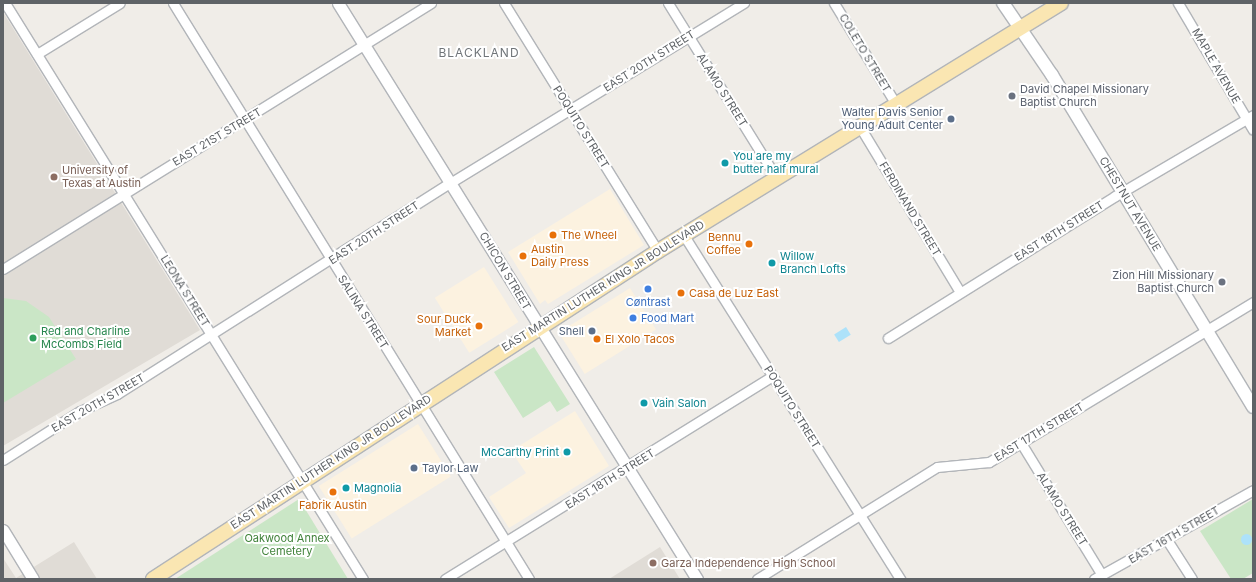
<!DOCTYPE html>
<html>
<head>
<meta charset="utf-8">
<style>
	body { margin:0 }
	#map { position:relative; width:1256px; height:582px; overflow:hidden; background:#f0ede8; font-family:Inter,sans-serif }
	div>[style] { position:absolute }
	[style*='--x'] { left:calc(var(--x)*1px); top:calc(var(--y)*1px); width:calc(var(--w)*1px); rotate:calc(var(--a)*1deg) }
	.commercial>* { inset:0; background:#fcf2e0; transform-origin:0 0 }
	.education>* { inset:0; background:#e0dcd6 }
	.green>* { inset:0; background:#cae6c6 }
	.water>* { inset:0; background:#ade2fa; transform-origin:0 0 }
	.round { border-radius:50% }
	.roads { filter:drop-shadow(1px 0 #b2b5b9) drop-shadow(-1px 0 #b2b5b9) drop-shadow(0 1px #b2b5b9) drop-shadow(0 -1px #b2b5b9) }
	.minor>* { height:9px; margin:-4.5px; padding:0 4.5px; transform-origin:4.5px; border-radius:4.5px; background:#fff }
	.tertiary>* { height:11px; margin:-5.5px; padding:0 5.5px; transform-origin:5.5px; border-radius:5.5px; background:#fff }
	.secondary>* { height:12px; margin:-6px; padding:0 6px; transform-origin:6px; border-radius:6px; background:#fff }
	.primary>* { height:14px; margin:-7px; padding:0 7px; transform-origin:7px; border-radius:7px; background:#fae6b2 }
	.dots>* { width:11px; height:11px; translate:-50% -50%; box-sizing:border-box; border:2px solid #fff; border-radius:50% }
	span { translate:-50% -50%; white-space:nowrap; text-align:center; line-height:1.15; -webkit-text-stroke:4px #fff; paint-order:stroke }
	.street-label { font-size:11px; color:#5f6367 }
	.worship-label { font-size:11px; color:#5b616d }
	.left { translate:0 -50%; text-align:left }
	.right { translate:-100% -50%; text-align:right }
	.service-label { font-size:11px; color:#4e5e75 }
	.culture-label { font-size:11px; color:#0d838f }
	.education-label { font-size:11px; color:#785e54 }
	.food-label { font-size:11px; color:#c56008 }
	.shop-label { font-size:11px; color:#366cbe }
	.leisure-label { font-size:11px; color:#27864d }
	.park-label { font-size:11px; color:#40823a }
	.neighbourhood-label { font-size:12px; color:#707579; letter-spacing:1px }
	.frame { position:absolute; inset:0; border:4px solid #5f6367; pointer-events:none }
</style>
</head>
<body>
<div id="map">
	<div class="commercial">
		<div style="clip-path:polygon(610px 189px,644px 245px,548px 304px,545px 300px,540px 304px,508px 252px)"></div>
		<div style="left:484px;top:267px;width:65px;height:58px;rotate:58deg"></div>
		<div style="left:630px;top:288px;width:49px;height:84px;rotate:58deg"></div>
		<div style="clip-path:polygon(575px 411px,609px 466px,509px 528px,489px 497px,526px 473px,511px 451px)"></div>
		<div style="left:418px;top:424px;width:62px;height:117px;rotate:58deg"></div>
	</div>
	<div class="education">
		<div style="clip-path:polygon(3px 12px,200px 330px,3px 446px)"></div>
		<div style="clip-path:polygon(74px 542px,97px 579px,3px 579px,3px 558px,16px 578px)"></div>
		<div style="clip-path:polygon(660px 547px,680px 579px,609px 579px)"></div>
	</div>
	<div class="green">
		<div style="clip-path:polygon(3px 298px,26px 301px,49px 317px,76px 359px,3px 403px)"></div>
		<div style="clip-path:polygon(534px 347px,570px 404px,557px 412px,550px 401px,523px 418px,494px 372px)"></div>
		<div style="clip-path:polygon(299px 499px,348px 579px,175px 579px)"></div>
		<div style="clip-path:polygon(1253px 499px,1253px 573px,1243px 579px,1231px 579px,1200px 531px)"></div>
	</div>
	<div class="water">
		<div style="left:846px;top:327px;width:9px;height:14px;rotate:58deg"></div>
		<div class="round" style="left:1240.5px;top:533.5px;width:11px;height:11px"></div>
	</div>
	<div class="roads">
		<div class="minor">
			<div style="--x:5;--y:3;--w:678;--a:58.14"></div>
			<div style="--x:173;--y:3;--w:677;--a:58.28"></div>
			<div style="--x:504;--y:3;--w:292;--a:58.2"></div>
			<div style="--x:668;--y:3;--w:205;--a:58.2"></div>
			<div style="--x:834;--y:3;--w:119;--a:58.5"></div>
			<div style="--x:1178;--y:3;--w:147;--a:59.4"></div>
			<div style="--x:37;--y:54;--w:97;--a:-31.6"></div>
			<div style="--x:860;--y:127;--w:193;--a:58.8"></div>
			<div style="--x:683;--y:234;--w:408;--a:57.8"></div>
			<div style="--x:3;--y:269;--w:504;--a:-31.86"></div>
			<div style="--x:888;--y:338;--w:268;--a:-32"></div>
			<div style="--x:1115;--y:196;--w:160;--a:-30.4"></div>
			<div style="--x:1021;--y:443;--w:155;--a:58.5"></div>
			<div style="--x:3;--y:460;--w:91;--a:-32.5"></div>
			<div style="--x:80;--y:411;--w:41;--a:-24.7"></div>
			<div style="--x:117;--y:394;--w:394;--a:-32.4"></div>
			<div style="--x:450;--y:183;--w:345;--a:-31.5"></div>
			<div style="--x:1167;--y:540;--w:46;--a:57.3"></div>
			<div style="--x:445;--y:579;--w:385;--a:-31.8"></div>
			<div style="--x:757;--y:579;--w:212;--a:-31.9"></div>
			<div style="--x:937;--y:467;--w:52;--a:-5.5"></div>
			<div style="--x:989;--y:462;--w:309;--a:-31.2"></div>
			<div style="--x:1094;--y:579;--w:182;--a:-29.2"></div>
		</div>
		<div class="tertiary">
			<div style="--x:338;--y:3;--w:679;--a:58.07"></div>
			<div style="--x:3;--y:530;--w:57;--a:58.5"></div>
		</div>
		<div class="secondary">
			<div style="--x:1003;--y:3;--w:87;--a:55.8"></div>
			<div style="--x:1052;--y:75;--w:388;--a:58.8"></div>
		</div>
		<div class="primary">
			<div style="--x:153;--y:579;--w:602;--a:-33"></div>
			<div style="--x:658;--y:251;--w:473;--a:-31.6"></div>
		</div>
	</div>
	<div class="dots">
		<div style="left:1012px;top:96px;background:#6b7280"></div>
		<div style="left:951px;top:119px;background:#5c6f8a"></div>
		<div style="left:725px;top:163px;background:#0f9aa8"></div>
		<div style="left:54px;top:177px;background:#8d6e63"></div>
		<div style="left:553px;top:235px;background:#e8710a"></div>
		<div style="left:749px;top:244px;background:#e8710a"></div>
		<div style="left:523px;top:256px;background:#e8710a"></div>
		<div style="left:772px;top:263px;background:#0f9aa8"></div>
		<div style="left:1222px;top:282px;background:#6b7280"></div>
		<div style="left:648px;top:289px;background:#3f7fe0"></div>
		<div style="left:681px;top:293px;background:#e8710a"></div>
		<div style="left:633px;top:318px;background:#3f7fe0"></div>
		<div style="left:479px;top:326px;background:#e8710a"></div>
		<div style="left:592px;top:331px;background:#5c6f8a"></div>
		<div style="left:33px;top:338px;background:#2e9e5b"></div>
		<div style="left:597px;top:339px;background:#e8710a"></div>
		<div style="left:644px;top:403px;background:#0f9aa8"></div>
		<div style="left:567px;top:452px;background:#0f9aa8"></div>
		<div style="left:414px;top:468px;background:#5c6f8a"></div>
		<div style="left:346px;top:488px;background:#0f9aa8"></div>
		<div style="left:333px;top:492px;background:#e8710a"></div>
		<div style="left:653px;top:563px;background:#8d6e63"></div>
	</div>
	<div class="street-label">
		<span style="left:865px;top:53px;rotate:59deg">COLETO STREET</span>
		<span style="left:649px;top:61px;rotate:-32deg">EAST 20TH STREET</span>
		<span style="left:1216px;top:66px;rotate:60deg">MAPLE AVENUE</span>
		<span style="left:722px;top:90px;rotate:58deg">ALAMO STREET</span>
		<span style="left:581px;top:127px;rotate:58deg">POQUITO STREET</span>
		<span style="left:217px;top:137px;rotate:-31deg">EAST 21ST STREET</span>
		<span style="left:1130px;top:204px;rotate:59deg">CHESTNUT AVENUE</span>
		<span style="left:910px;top:209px;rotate:59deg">FERDINAND STREET</span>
		<span style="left:1059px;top:231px;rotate:-32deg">EAST 18TH STREET</span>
		<span style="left:374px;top:233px;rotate:-33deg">EAST 20TH STREET</span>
		<span style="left:505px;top:271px;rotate:59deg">CHICON STREET</span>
		<span style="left:603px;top:286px;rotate:-32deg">EAST MARTIN LUTHER KING JR BOULEVARD</span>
		<span style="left:185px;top:291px;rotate:58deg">LEONA STREET</span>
		<span style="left:363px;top:312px;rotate:58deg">SALINA STREET</span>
		<span style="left:98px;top:403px;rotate:-30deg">EAST 20TH STREET</span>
		<span style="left:792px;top:407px;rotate:58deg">POQUITO STREET</span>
		<span style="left:1039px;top:432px;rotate:-31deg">EAST 17TH STREET</span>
		<span style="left:331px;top:462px;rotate:-33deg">EAST MARTIN LUTHER KING JR BOULEVARD</span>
		<span style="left:610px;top:479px;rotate:-32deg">EAST 18TH STREET</span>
		<span style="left:1062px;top:509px;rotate:58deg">ALAMO STREET</span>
		<span style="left:1174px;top:535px;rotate:-30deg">EAST 16TH STREET</span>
	</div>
	<div class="worship-label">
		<span class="left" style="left:1020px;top:96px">David Chapel Missionary<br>Baptist Church</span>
		<span class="right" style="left:1214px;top:282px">Zion Hill Missionary<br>Baptist Church</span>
	</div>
	<div class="service-label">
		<span class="right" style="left:943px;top:119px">Walter Davis Senior<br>Young Adult Center</span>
		<span class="right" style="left:584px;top:331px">Shell</span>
		<span class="left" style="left:422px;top:468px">Taylor Law</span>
	</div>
	<div class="culture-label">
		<span class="left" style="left:733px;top:163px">You are my<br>butter half mural</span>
		<span class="left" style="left:780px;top:263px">Willow<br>Branch Lofts</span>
		<span class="left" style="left:652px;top:403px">Vain Salon</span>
		<span class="right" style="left:559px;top:452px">McCarthy Print</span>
		<span class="left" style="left:354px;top:488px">Magnolia</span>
	</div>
	<div class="education-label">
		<span class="left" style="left:62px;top:177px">University of<br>Texas at Austin</span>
		<span class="left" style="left:661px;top:563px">Garza Independence High School</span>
	</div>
	<div class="food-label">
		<span class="left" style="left:561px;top:235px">The Wheel</span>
		<span class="right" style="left:741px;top:244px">Bennu<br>Coffee</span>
		<span class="left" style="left:531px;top:256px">Austin<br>Daily Press</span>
		<span class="left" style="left:689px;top:293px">Casa de Luz East</span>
		<span class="right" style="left:471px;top:326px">Sour Duck<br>Market</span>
		<span class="left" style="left:605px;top:339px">El Xolo Tacos</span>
		<span style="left:333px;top:505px">Fabrik Austin</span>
	</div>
	<div class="shop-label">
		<span style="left:648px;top:302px">Cøntrast</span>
		<span class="left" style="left:641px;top:318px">Food Mart</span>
	</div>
	<div class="leisure-label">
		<span class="left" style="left:41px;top:338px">Red and Charline<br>McCombs Field</span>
	</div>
	<div class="park-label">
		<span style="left:287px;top:545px">Oakwood Annex<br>Cemetery</span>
	</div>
	<div class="neighbourhood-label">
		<span style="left:479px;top:53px">BLACKLAND</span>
	</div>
	<div class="frame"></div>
</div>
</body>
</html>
